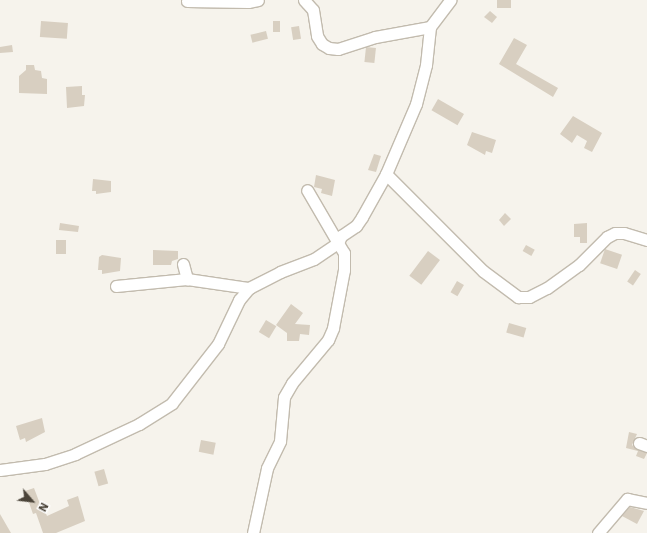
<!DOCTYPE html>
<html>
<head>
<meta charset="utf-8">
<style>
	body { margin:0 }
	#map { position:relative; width:647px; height:533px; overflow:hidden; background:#f6f3ec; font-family:"Work Sans",sans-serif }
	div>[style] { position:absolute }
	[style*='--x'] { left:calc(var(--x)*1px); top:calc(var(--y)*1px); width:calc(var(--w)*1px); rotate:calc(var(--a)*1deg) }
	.building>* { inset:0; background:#d8cfc1; transform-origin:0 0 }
	.roads { filter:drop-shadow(1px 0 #c2bbae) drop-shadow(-1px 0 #c2bbae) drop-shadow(0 1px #c2bbae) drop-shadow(0 -1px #c2bbae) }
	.minor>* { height:11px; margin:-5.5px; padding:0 5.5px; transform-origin:5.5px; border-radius:5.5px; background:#fff }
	span { translate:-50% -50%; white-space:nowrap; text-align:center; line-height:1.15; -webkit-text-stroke:3px #fff; paint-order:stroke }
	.north { position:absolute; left:12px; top:481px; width:40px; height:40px; -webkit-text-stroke:3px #fff; paint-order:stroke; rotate:118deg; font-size:11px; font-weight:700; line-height:16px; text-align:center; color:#4b4439 }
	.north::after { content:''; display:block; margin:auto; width:14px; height:18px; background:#4b4439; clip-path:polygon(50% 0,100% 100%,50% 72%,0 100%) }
</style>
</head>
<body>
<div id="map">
	<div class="building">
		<div style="left:497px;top:0;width:14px;height:8px"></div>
		<div style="clip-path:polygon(490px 11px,497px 17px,492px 23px,484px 17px)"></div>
		<div style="left:41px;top:21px;width:27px;height:16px;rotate:4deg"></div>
		<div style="left:273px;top:21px;width:7px;height:11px"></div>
		<div style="left:299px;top:26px;width:13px;height:8px;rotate:81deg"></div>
		<div style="left:266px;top:31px;width:8px;height:16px;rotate:76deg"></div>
		<div style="clip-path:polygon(514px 38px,527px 45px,516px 64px,558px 88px,553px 97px,499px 64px)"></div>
		<div style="clip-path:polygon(12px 45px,13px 52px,0 53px,0 47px)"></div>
		<div style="left:366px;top:47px;width:10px;height:15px;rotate:6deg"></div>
		<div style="clip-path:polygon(26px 65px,34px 65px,35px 70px,41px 71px,42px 78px,47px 79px,47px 94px,19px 93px,19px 76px,26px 70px)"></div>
		<div style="clip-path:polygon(82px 86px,82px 95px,85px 95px,84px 106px,67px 108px,66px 87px)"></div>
		<div style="left:438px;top:99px;width:30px;height:13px;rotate:30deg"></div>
		<div style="clip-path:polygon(573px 116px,602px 133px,592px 152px,584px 148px,587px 141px,577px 135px,572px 143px,560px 134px)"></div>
		<div style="clip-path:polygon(472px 132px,496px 140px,492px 153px,486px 151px,485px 155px,467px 145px)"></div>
		<div style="clip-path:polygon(374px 154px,381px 156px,376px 172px,368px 170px)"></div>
		<div style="clip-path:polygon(316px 175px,335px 180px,332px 196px,321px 193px,322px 189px,314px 187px)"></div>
		<div style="clip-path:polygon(93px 179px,111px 181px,111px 192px,96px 194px,96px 191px,92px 191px)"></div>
		<div style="clip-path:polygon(505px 213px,511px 219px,504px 226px,499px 220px)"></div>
		<div style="clip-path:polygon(60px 223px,79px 226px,78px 232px,59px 230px)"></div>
		<div style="clip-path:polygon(587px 223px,587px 243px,580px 243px,580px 237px,574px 237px,574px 224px)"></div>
		<div style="left:56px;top:240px;width:10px;height:14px"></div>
		<div style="left:526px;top:245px;width:10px;height:7px;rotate:29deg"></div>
		<div style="left:605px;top:249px;width:18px;height:15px;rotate:19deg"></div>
		<div style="clip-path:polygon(153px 250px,178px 251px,178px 259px,172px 261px,171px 265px,153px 265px)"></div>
		<div style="left:428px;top:251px;width:15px;height:31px;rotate:37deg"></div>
		<div style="clip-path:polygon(102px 255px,121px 258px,120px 271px,102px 274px,102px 270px,98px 270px,99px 257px)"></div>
		<div style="left:635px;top:270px;width:7px;height:14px;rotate:34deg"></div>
		<div style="left:457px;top:281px;width:8px;height:13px;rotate:30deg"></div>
		<div style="clip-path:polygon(291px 304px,303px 313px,295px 324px,310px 325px,309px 335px,300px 334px,299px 341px,287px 341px,287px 333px,276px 325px)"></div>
		<div style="left:266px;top:320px;width:12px;height:14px;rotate:31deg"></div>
		<div style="left:509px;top:323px;width:18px;height:10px;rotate:16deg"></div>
		<div style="clip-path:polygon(42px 418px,45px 432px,26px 442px,25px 438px,20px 440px,16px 426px)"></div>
		<div style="clip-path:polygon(629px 432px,637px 434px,632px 445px,636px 449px,647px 453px,644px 459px,636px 456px,638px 451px,626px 448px)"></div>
		<div style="left:201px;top:440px;width:15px;height:12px;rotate:11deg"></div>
		<div style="left:104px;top:469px;width:15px;height:10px;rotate:74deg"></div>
		<div style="clip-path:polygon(34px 488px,43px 512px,45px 511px,47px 516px,69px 506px,67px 500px,78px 496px,85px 521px,56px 533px,43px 533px,36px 513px,33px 514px,25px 491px)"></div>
		<div style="clip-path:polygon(630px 507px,644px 511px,637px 524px,622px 516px)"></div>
		<div style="clip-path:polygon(0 514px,11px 533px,0 533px)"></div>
	</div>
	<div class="roads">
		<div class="minor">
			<div style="--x:304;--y:0;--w:13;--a:48"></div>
			<div style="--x:313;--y:10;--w:26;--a:81"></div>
			<div style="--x:317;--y:36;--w:9;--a:58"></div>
			<div style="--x:322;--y:44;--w:8;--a:30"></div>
			<div style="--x:329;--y:48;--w:9;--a:6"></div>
			<div style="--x:338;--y:49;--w:39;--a:-18"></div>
			<div style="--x:375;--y:37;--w:56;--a:-10.3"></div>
			<div style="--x:187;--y:1;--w:61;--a:0.9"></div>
			<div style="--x:248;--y:2;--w:10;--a:-11"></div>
			<div style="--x:386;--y:174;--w:137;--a:45"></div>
			<div style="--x:483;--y:271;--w:44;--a:36.6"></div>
			<div style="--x:518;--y:297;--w:11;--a:0"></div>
			<div style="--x:529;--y:297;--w:20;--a:-27"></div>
			<div style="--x:547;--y:288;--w:39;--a:-36"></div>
			<div style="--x:579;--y:265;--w:40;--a:-45"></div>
			<div style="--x:607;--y:237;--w:9;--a:-27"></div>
			<div style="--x:615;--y:233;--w:9;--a:0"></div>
			<div style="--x:624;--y:233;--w:24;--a:17"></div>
			<div style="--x:183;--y:264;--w:16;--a:75"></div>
			<div style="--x:116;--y:286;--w:71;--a:-5.6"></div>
			<div style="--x:187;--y:279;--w:63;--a:8.3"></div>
			<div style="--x:639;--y:443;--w:9;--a:21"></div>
			<div style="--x:0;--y:470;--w:45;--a:-7.6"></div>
			<div style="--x:45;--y:464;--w:32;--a:-18"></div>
			<div style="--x:75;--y:454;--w:71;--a:-25.1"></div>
			<div style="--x:139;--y:424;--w:39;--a:-32"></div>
			<div style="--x:172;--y:403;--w:75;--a:-52.1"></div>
			<div style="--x:218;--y:344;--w:49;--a:-64.5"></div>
			<div style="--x:239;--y:300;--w:16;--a:-50"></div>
			<div style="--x:249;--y:288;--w:35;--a:-27"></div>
			<div style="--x:280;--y:272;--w:36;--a:-21"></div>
			<div style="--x:314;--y:259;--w:29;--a:-34"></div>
			<div style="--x:338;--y:243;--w:61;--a:-120.3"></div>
			<div style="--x:253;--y:533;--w:66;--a:-77.8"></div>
			<div style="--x:267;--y:468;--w:30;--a:-64"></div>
			<div style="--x:280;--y:441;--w:44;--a:-84.8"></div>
			<div style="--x:284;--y:397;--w:16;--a:-60"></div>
			<div style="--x:292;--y:383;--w:56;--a:-50.1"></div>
			<div style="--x:328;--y:340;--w:13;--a:-67"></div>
			<div style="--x:333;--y:328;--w:59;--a:-79.3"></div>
			<div style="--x:344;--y:270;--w:17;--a:-90"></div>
			<div style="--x:344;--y:253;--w:12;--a:-121"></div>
			<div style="--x:338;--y:243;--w:8;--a:-67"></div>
			<div style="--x:341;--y:236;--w:18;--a:-34"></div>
			<div style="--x:356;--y:226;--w:11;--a:-56"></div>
			<div style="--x:362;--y:217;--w:49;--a:-60.8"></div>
			<div style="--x:386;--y:174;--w:76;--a:-66.8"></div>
			<div style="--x:416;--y:104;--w:40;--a:-75.6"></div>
			<div style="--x:426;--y:65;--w:38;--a:-84"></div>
			<div style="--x:430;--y:27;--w:34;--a:-53"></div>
			<div style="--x:598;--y:533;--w:45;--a:-49.5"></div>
			<div style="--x:627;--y:499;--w:20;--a:11"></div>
		</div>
	</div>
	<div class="north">N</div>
</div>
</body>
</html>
